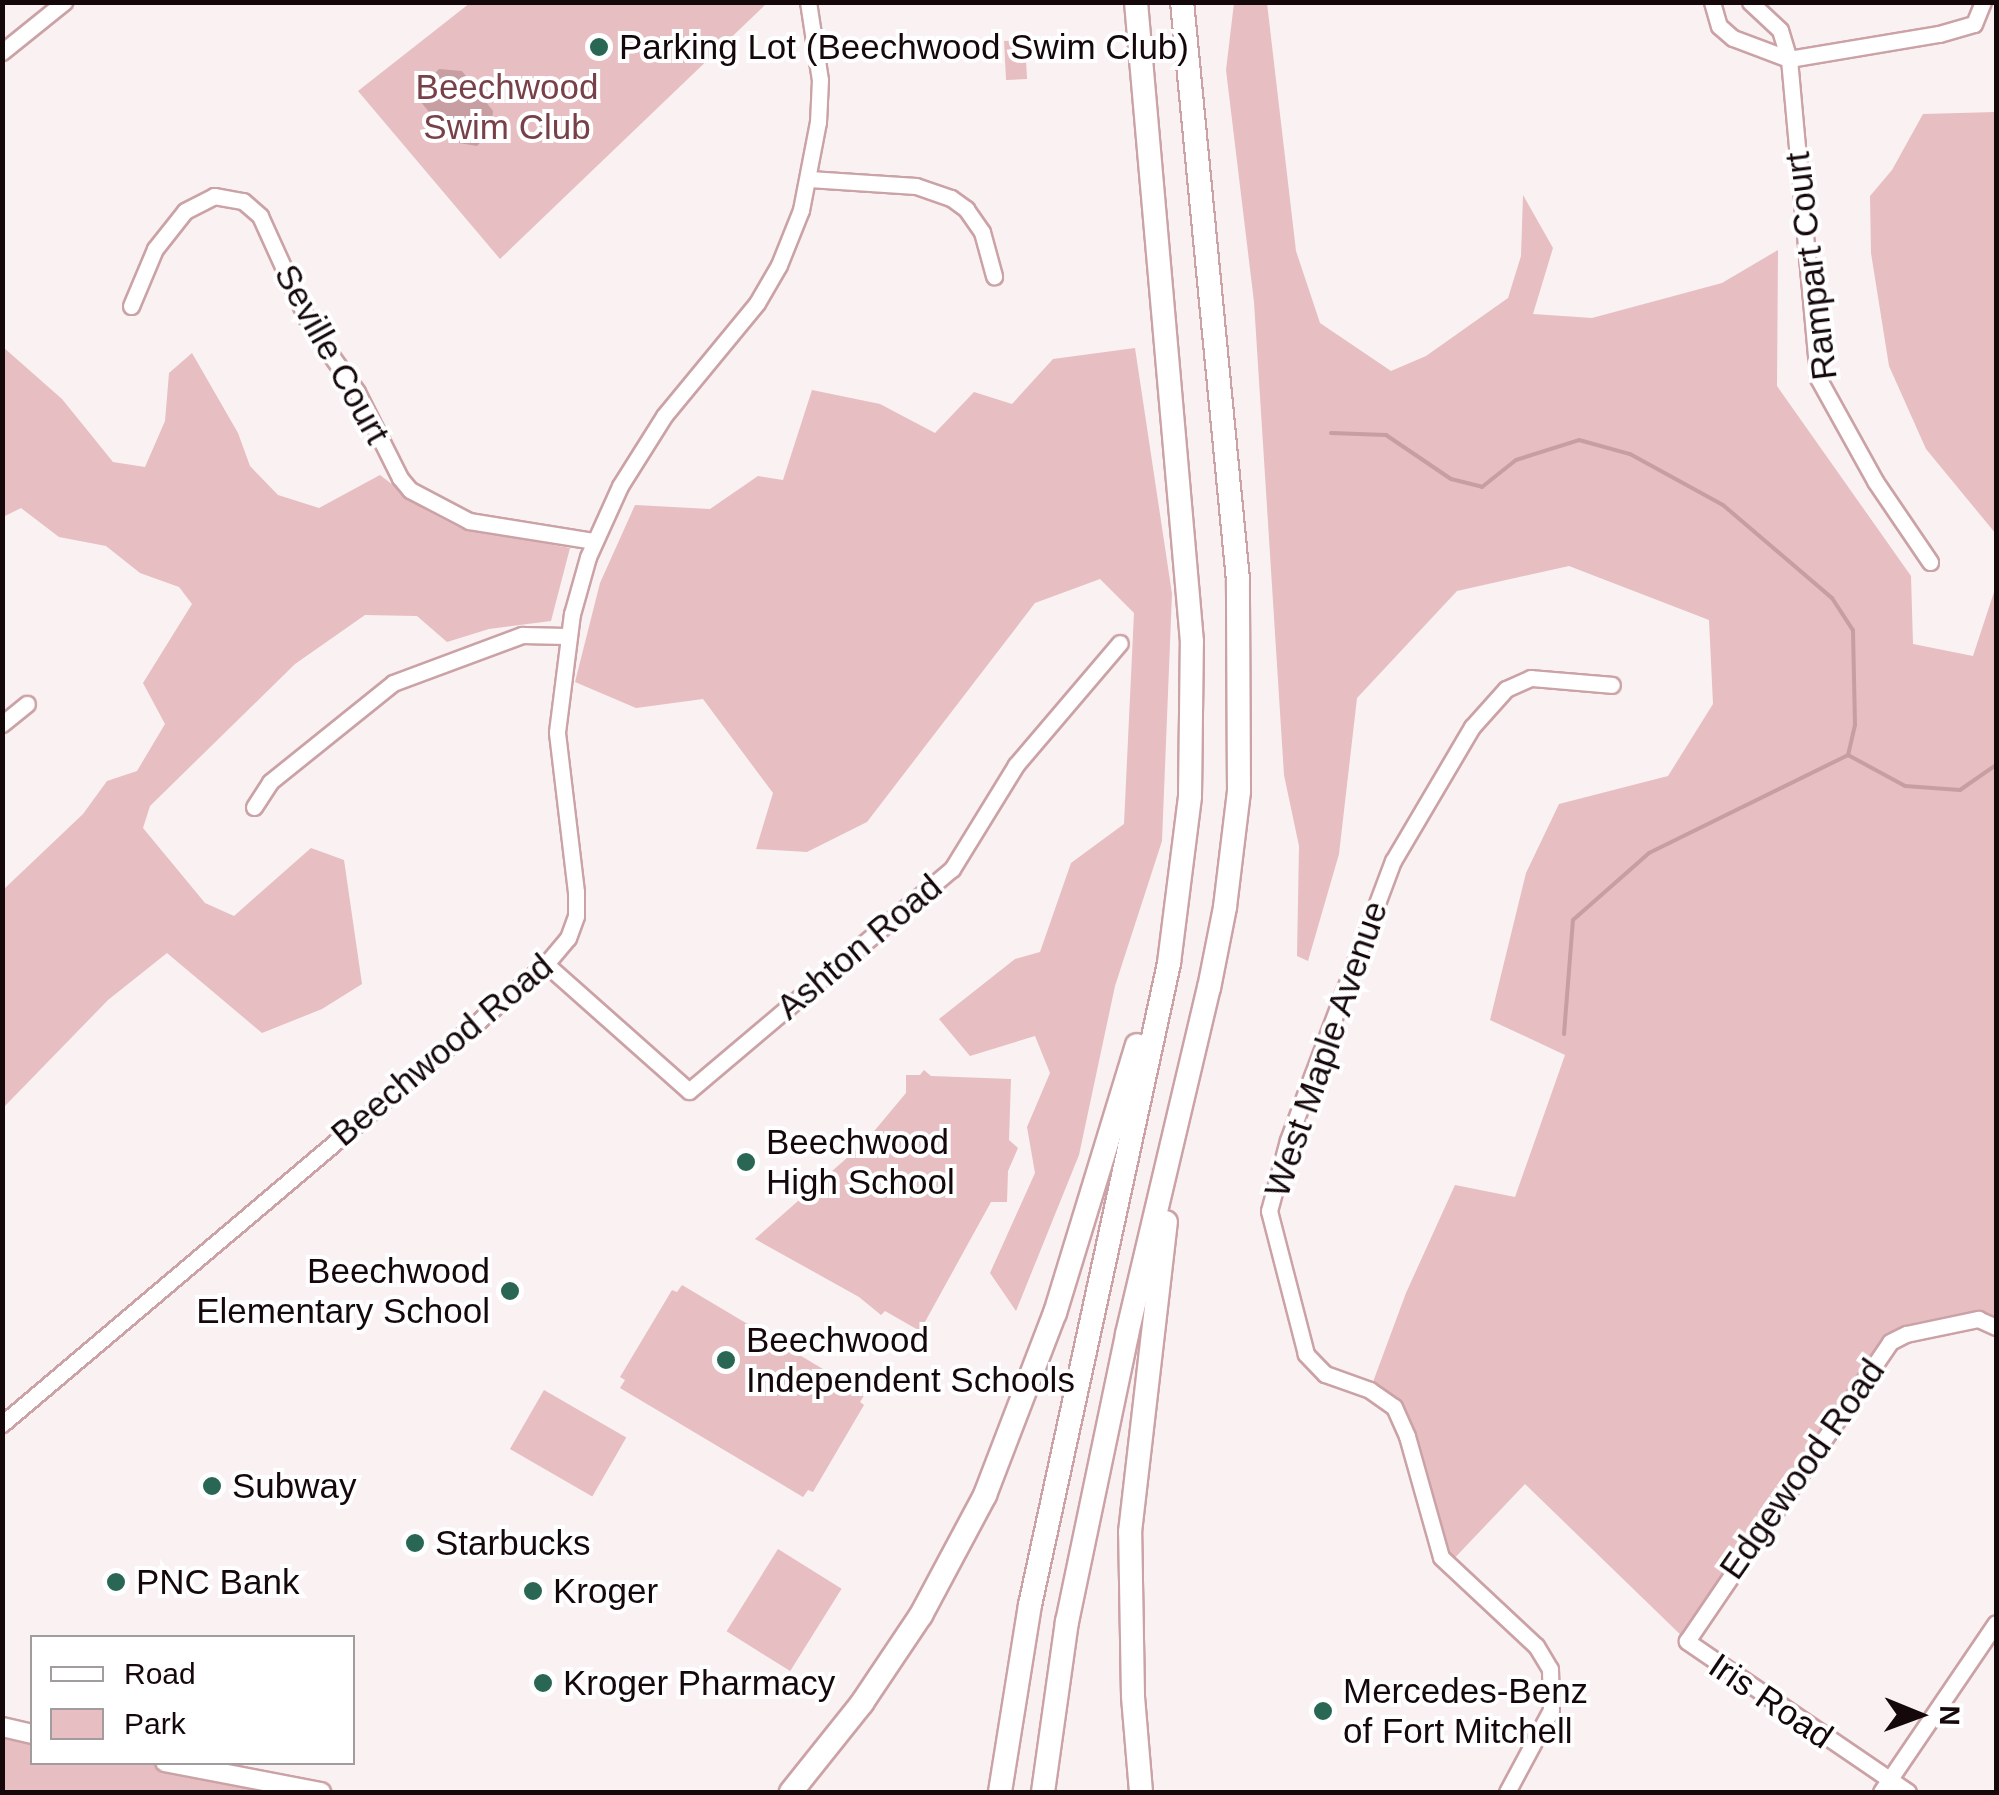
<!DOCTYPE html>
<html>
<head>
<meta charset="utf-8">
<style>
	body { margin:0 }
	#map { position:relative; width:1999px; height:1795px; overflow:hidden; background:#faf1f2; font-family:Arial,sans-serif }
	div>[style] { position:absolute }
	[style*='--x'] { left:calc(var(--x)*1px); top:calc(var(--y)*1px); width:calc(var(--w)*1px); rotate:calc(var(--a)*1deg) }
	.green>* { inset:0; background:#e7bec1; transform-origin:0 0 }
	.water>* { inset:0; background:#c79ea2 }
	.stream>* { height:4px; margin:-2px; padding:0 2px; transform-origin:2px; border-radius:2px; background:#c79ea2 }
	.roads { filter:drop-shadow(2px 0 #cba2a6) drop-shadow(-2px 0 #cba2a6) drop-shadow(0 2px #cba2a6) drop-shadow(0 -2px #cba2a6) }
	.minor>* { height:15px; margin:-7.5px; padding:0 7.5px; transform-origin:7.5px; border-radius:7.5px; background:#fff }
	.major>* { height:18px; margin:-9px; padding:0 9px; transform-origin:9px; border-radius:9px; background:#fff }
	.highway>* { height:22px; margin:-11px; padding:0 11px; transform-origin:11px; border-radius:11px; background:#fff }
	.dots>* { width:28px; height:28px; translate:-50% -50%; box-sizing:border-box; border:5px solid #fff; border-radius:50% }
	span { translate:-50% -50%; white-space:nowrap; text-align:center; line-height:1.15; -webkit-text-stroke:8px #fff; paint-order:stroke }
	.poi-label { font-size:35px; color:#15080a }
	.left { translate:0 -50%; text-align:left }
	.right { translate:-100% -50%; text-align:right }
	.park-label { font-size:35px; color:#784048 }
	.street-label { font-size:35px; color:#15080a }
	.frame { position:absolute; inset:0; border:5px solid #15080a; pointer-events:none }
	.legend { position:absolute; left:30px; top:1635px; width:325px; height:130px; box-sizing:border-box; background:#fff; border:2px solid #a19c9d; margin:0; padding:12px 18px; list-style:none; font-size:30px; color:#15080a }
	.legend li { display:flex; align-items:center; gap:20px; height:50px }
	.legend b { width:50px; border:2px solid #a19c9d }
	.north { position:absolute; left:1869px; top:1665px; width:100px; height:100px; -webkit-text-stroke:8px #fff; paint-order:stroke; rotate:91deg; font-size:28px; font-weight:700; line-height:40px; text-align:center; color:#15080a }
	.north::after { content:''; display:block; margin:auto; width:35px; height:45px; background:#15080a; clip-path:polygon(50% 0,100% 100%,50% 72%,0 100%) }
</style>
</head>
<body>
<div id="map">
	<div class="green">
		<div style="clip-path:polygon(470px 3px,767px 3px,500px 259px,358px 91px)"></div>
		<div style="clip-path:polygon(1234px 3px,1267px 3px,1296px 251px,1320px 323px,1391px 371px,1426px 356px,1508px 298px,1521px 256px,1523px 195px,1553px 248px,1533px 314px,1592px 318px,1722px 283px,1778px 250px,1777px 386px,1911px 576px,1913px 644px,1973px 656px,1996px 586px,1996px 1327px,1988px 1322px,1897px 1337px,1687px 1641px,1525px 1484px,1447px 1566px,1400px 1417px,1370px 1390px,1406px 1293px,1455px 1185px,1515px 1197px,1565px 1055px,1490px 1020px,1526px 873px,1559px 804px,1668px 776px,1713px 704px,1709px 620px,1569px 566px,1457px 591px,1357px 698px,1339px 854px,1308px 961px,1297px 956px,1299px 846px,1284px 775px,1254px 302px,1226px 70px)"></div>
		<div style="left:1025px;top:40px;width:39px;height:21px;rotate:87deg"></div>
		<div style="clip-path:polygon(1996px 112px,1996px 534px,1926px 449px,1889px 366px,1871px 253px,1870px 196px,1892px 170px,1923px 114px)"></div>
		<div style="clip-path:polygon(3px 347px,62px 399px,113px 462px,145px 467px,165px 421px,169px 373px,192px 353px,238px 433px,250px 466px,278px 495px,319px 508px,380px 475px,424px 509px,458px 527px,570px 548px,551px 621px,489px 629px,447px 642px,417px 616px,365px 615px,295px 664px,150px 806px,143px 828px,205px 903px,234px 916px,311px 848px,344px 860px,362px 984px,322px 1009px,262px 1033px,167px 953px,108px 1000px,3px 1108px,3px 890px,83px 814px,107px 781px,137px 771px,165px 724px,143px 683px,192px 604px,179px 587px,140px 573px,106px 546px,59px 537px,21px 508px,3px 517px)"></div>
		<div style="clip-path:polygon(1135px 348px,1172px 594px,1162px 841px,1115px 986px,1079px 1155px,1016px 1311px,990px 1273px,1035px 1173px,1027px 1127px,1050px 1073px,1035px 1036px,970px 1056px,939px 1019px,1015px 959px,1040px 952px,1071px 863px,1124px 824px,1134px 613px,1100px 579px,1035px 603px,867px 822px,807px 852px,756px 849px,773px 793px,703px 699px,636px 708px,575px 682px,600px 583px,635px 505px,710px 509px,758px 476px,783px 480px,812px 390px,880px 404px,935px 433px,974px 392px,1012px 404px,1053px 359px)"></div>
		<div style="clip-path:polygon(924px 1070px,931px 1076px,1011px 1079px,1009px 1140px,1018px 1148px,1008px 1171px,1007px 1202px,991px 1202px,920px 1331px,885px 1311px,881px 1315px,859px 1297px,755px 1239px,865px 1142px,906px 1093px,906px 1075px,920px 1075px)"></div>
		<div style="clip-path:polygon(682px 1285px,865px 1394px,860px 1402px,864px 1405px,813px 1492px,808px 1490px,803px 1497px,620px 1388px,625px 1380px,620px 1377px,672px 1290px,677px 1292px)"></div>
		<div style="left:544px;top:1390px;width:95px;height:68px;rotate:30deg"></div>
		<div style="left:778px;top:1549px;width:75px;height:97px;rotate:32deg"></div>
		<div style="clip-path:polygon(2px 1727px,32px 1734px,32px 1762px,165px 1763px,321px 1792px,3px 1792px)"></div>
	</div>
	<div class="water">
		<div style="clip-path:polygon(439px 69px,462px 71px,493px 111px,491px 131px,477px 146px,453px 142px,421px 102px,424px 85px)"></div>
	</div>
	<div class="stream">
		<div style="--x:1331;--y:433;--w:55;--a:2.1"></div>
		<div style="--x:1386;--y:435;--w:78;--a:34.1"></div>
		<div style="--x:1451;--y:479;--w:32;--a:14"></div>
		<div style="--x:1482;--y:487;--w:43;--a:-38.5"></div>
		<div style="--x:1516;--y:460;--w:66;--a:-17.6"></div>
		<div style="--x:1579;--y:440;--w:53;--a:15.4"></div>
		<div style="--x:1630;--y:454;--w:106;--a:28.7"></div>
		<div style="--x:1723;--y:505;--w:143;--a:40.5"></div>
		<div style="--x:1832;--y:598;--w:38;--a:57"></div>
		<div style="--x:1853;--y:630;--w:95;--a:88.8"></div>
		<div style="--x:1855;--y:725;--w:31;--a:103"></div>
		<div style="--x:1848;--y:755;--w:65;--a:28.5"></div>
		<div style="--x:1905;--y:786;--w:55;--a:4.2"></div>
		<div style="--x:1960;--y:790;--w:44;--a:-34.8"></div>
		<div style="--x:1564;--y:1034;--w:114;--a:-85.5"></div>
		<div style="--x:1573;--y:920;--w:101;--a:-41.4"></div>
		<div style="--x:1649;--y:853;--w:222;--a:-26.2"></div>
	</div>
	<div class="roads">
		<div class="minor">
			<div style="--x:1712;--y:2;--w:25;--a:74"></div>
			<div style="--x:1719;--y:26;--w:18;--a:41"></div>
			<div style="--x:1733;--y:38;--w:60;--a:20.6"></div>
			<div style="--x:1789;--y:59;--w:152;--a:-9.5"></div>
			<div style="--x:1939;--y:34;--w:36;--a:-16"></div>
			<div style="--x:1974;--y:24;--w:24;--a:-68"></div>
			<div style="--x:1750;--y:2;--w:41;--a:43"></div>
			<div style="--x:1780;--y:30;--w:30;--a:73"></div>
			<div style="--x:1789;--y:59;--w:320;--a:84.8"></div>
			<div style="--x:1818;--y:378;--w:118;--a:61"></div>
			<div style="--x:1875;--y:481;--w:98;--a:55.8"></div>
			<div style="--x:2;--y:52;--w:80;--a:-38.9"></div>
			<div style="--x:809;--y:179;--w:107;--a:3.7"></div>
			<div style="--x:916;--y:186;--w:37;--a:19"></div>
			<div style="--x:951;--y:198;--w:19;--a:36"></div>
			<div style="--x:966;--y:209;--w:28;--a:55"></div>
			<div style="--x:982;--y:232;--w:46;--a:74.7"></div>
			<div style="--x:131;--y:306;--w:62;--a:-67.2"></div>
			<div style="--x:155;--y:249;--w:48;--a:-51.7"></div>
			<div style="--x:185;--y:211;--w:33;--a:-27"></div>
			<div style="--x:214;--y:196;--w:29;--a:10"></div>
			<div style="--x:243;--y:201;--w:23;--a:41"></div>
			<div style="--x:260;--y:216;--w:121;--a:65.6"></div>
			<div style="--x:310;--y:326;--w:81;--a:54.5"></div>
			<div style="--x:357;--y:392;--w:96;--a:63.4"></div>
			<div style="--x:400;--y:478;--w:16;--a:50"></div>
			<div style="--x:410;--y:490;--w:67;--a:27.7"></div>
			<div style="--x:469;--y:521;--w:127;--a:9.1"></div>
			<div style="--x:2;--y:724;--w:32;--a:-39"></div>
			<div style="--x:254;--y:807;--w:30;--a:-57"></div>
			<div style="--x:270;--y:782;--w:158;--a:-38.8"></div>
			<div style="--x:393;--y:683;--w:138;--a:-20.4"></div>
			<div style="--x:522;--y:635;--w:44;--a:1.3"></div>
			<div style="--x:546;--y:964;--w:191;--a:41.6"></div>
			<div style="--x:689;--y:1091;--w:344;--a:-40.2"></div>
			<div style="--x:952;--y:869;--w:122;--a:-58.4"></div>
			<div style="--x:1016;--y:765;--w:160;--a:-49.6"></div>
			<div style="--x:2;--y:1424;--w:712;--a:-40.22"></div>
			<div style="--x:546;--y:964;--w:34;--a:-50"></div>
			<div style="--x:568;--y:938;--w:23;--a:-70"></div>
			<div style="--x:576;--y:916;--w:24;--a:-90"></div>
			<div style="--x:576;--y:892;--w:161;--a:-96.8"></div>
			<div style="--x:557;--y:732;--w:119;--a:-82.8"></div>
			<div style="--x:572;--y:614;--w:59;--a:-74.3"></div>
			<div style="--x:588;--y:557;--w:78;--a:-65.7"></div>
			<div style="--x:620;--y:486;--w:83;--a:-57.8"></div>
			<div style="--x:664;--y:416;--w:146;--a:-50.5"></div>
			<div style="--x:757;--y:303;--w:44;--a:-59.9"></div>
			<div style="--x:779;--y:265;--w:59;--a:-68.2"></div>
			<div style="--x:801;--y:210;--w:90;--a:-79.1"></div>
			<div style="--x:818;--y:122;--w:42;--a:-87.3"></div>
			<div style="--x:820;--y:80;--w:79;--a:-98.7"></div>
			<div style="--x:1507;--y:1792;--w:93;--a:-61.8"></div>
			<div style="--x:1551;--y:1710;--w:41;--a:-91.4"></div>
			<div style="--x:1550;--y:1669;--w:27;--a:-121"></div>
			<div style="--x:1536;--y:1646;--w:130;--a:-136.9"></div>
			<div style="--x:1441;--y:1557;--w:126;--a:-105.7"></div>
			<div style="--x:1407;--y:1436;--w:32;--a:-114"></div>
			<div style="--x:1394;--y:1407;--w:29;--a:-145"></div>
			<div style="--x:1370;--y:1390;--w:48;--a:-160.4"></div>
			<div style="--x:1325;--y:1374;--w:28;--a:-134"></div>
			<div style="--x:1306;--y:1354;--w:148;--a:-104.5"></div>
			<div style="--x:1269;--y:1211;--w:73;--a:-75"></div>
			<div style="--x:1288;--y:1140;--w:298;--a:-69.4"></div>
			<div style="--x:1393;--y:861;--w:156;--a:-59.5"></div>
			<div style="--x:1472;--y:727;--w:51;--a:-48.2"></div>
			<div style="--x:1506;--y:689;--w:27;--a:-24"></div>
			<div style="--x:1531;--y:678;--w:81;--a:4.9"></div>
			<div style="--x:1881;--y:1792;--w:204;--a:-55.8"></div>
			<div style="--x:1908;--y:1792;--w:268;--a:-145.7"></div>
			<div style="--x:1687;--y:1641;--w:361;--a:-55.8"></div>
			<div style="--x:1890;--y:1342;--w:18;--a:-27"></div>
			<div style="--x:1906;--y:1334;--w:74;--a:-11.8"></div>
			<div style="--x:1978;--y:1319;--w:20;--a:24"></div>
		</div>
		<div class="major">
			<div style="--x:2;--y:1727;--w:31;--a:13"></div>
			<div style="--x:165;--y:1762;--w:159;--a:10.9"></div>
		</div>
		<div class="highway">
			<div style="--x:791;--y:1792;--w:114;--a:-51.4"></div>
			<div style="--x:862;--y:1703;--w:106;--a:-56.2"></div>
			<div style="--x:921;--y:1615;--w:136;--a:-61.9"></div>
			<div style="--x:985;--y:1495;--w:195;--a:-69"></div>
			<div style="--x:1055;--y:1313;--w:280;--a:-73"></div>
			<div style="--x:1000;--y:1792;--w:189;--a:-80.9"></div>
			<div style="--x:1030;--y:1605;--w:657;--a:-77.78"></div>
			<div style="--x:1169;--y:963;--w:168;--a:-82.8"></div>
			<div style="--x:1190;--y:796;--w:154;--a:-89.3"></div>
			<div style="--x:1192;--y:642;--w:642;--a:-95"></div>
			<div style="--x:1043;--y:1792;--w:172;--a:-82"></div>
			<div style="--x:1067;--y:1622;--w:294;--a:-78.2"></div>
			<div style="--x:1127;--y:1334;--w:356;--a:-76.7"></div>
			<div style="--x:1209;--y:988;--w:83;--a:-78.8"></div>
			<div style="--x:1225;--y:907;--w:117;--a:-83.1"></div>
			<div style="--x:1239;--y:791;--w:211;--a:-90.3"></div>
			<div style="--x:1238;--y:580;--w:581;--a:-95.53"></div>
			<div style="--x:1141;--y:1792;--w:96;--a:-94.8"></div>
			<div style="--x:1133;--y:1696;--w:164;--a:-91"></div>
			<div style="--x:1130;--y:1532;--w:312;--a:-83.4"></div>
		</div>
	</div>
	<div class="dots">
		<div style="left:599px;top:47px;background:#296754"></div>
		<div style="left:746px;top:1162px;background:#296754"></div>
		<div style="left:510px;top:1291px;background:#296754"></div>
		<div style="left:726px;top:1360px;background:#296754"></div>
		<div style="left:212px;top:1486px;background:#296754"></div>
		<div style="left:415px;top:1543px;background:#296754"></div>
		<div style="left:116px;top:1582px;background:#296754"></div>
		<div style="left:533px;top:1591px;background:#296754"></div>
		<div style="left:543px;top:1683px;background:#296754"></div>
		<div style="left:1323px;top:1711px;background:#296754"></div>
	</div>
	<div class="poi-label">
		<span class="left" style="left:619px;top:47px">Parking Lot (Beechwood Swim Club)</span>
		<span class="left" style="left:766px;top:1162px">Beechwood<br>High School</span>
		<span class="right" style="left:490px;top:1291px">Beechwood<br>Elementary School</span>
		<span class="left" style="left:746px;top:1360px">Beechwood<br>Independent Schools</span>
		<span class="left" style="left:232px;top:1486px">Subway</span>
		<span class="left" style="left:435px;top:1543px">Starbucks</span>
		<span class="left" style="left:136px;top:1582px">PNC Bank</span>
		<span class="left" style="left:553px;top:1591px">Kroger</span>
		<span class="left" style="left:563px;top:1683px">Kroger Pharmacy</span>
		<span class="left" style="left:1343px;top:1711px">Mercedes-Benz<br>of Fort Mitchell</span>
	</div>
	<div class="park-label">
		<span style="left:507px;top:107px">Beechwood<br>Swim Club</span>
	</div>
	<div class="street-label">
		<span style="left:1811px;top:266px;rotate:-97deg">Rampart Court</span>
		<span style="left:332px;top:354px;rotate:61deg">Seville Court</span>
		<span style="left:859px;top:947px;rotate:-40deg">Ashton Road</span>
		<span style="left:1326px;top:1049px;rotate:-71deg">West Maple Avenue</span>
		<span style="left:442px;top:1050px;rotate:-40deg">Beechwood Road</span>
		<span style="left:1802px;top:1469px;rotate:-55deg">Edgewood Road</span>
		<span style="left:1771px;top:1701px;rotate:34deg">Iris Road</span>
	</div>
	<div class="frame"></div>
	<ul class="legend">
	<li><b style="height:12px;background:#fff"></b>Road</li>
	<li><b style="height:28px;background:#e7bec1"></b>Park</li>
	</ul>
	<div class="north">N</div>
</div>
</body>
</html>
